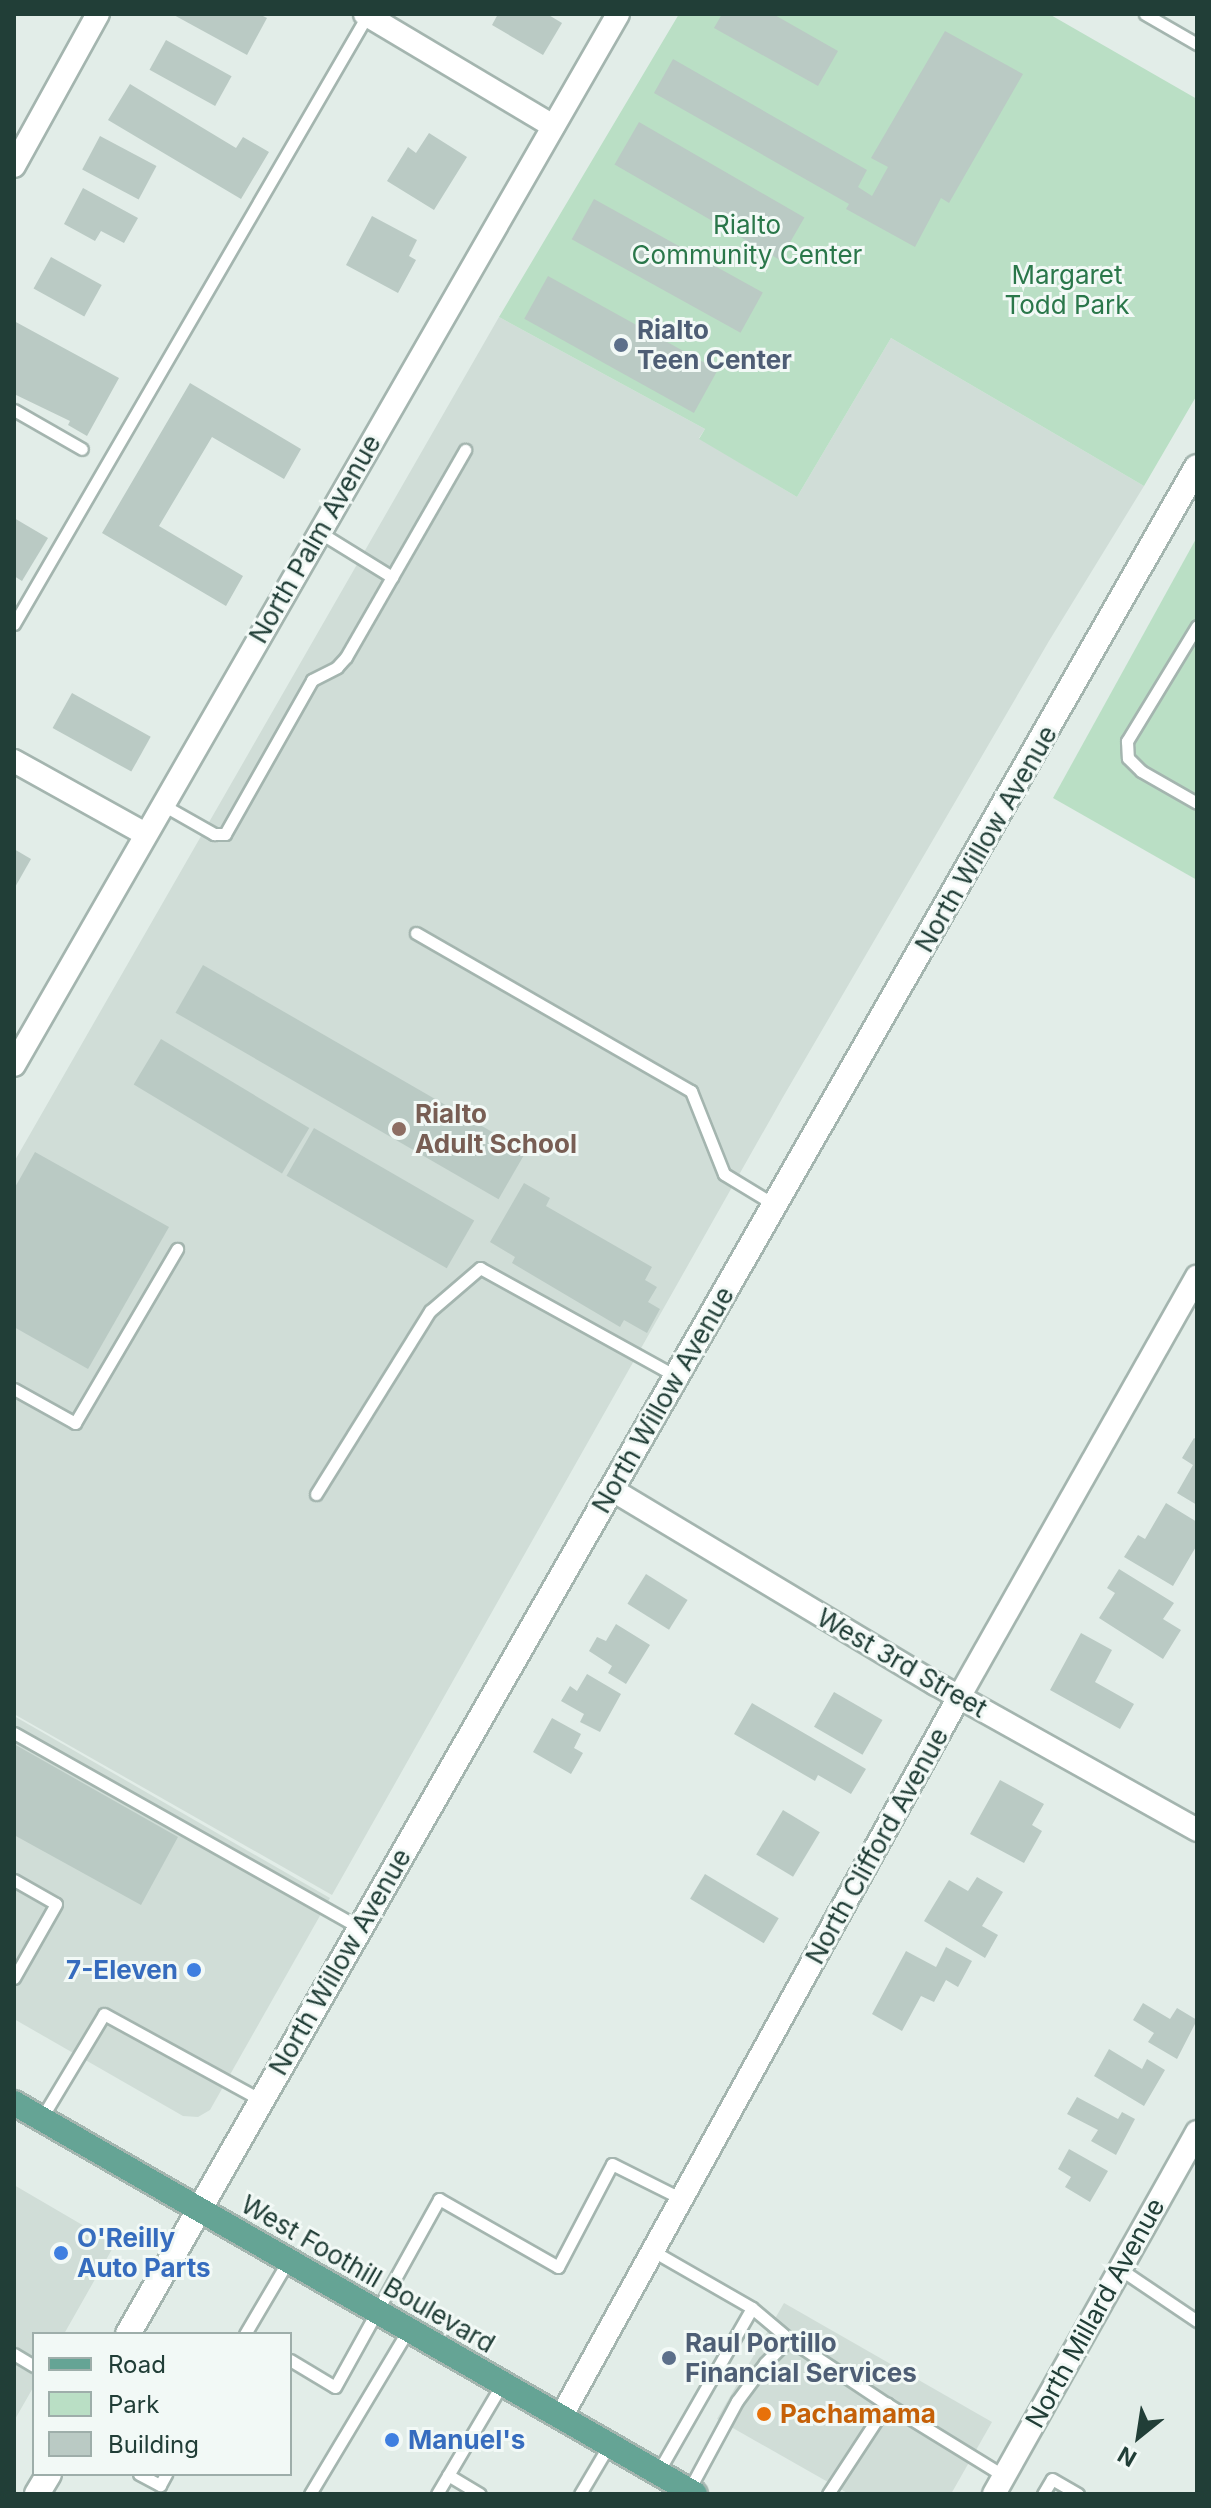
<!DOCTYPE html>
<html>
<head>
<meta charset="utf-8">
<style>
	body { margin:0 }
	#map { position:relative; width:1211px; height:2508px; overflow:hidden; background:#e2ede8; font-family:Inter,sans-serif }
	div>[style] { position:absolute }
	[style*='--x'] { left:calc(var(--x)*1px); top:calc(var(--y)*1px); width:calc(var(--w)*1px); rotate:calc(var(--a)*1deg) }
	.built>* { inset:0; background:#d0ddd7 }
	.green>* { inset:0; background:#badfc5 }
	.building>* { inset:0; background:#bacac4; transform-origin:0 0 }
	.roads { filter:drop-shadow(2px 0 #a4b5af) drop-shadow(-2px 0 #a4b5af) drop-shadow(0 2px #a4b5af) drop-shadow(0 -2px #a4b5af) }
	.service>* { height:11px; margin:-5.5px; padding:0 5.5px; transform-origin:5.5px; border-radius:5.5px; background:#fff }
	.minor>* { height:22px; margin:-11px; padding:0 11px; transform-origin:11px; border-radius:11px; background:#fff }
	.tertiary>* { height:24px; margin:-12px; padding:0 12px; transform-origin:12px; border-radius:12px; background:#fff }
	.primary>* { height:24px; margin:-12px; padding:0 12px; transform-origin:12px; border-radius:12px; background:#65a495 }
	.dots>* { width:22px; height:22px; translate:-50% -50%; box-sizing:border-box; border:4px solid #f2f9f6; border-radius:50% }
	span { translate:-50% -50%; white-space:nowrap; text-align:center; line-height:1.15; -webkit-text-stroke:6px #f2f9f6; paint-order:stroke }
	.park-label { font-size:26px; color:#2a774a }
	.service-label { font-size:26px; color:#4e5e75; font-weight:700 }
	.left { translate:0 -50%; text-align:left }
	.street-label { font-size:26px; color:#213e37 }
	.education-label { font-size:26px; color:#785e54; font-weight:700 }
	.shop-label { font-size:26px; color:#366cbe; font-weight:700 }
	.right { translate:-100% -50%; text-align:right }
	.food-label { font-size:26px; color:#c56008; font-weight:700 }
	.frame { position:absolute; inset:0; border:16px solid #213e37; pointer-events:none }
	.legend { position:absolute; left:32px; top:2332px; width:260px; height:144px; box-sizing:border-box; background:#f2f9f6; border:2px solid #9eaeaa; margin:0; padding:10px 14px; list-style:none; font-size:24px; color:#213e37 }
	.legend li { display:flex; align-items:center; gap:16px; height:40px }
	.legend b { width:40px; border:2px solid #9eaeaa }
	.north { position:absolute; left:1099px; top:2396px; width:80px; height:80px; -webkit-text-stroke:6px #f2f9f6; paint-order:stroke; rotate:210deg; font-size:22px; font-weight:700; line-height:32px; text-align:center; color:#213e37 }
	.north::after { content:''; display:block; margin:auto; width:28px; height:36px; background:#213e37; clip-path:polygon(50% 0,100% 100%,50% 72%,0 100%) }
</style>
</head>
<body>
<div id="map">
	<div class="built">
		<div style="clip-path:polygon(499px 317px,705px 429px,699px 438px,797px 497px,891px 338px,1144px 486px,1049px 641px,783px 1097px,332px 1895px,14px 1714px,14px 1162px)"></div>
		<div style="clip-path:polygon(14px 1716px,330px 1898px,210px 2110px,198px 2117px,183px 2116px,14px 2019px)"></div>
		<div style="clip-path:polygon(14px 2185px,115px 2244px,64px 2334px,34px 2334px,34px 2386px,14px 2421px)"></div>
		<div style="clip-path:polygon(784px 2303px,992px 2422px,951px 2494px,849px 2494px,717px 2419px)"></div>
	</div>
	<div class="green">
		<div style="clip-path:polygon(679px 14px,1049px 14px,1197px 99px,1197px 395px,1144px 486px,891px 338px,797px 497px,699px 439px,705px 429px,499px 317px)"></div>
		<div style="clip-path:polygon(1197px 537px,1197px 880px,1053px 798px)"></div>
	</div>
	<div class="building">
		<div style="clip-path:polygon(172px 14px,259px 14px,267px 18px,247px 55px)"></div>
		<div style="clip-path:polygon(498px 14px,547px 14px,562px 23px,543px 55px,492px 25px)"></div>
		<div style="clip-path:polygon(722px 14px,773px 14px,838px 51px,818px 86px,714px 28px)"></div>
		<div style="clip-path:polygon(945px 31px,1023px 74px,949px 203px,941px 198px,915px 247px,846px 209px,849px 204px,654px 93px,673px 59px,867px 170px,858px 187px,872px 196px,888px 167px,871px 158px)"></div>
		<div style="left:166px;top:40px;width:75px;height:34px;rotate:29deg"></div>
		<div style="clip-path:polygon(130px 84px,236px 148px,243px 137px,269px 152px,241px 199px,108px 120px)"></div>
		<div style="left:639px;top:122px;width:191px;height:49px;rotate:30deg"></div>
		<div style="clip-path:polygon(429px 133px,467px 157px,434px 210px,387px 181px,408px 147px,416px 153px)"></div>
		<div style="left:100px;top:136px;width:64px;height:38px;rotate:28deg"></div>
		<div style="clip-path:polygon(83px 188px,138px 218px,124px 243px,101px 231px,95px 241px,64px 224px)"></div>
		<div style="left:594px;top:199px;width:193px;height:46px;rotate:29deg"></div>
		<div style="clip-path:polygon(372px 216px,417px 240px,409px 256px,416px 260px,398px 293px,346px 265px)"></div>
		<div style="left:51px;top:257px;width:58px;height:36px;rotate:29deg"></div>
		<div style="left:548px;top:276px;width:194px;height:49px;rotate:29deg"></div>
		<div style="clip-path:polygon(14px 321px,119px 378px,87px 436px,68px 425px,70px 421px,14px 394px)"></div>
		<div style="clip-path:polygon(190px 383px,301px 449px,284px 479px,212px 437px,159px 526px,243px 576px,226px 606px,102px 533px)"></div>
		<div style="clip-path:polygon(14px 518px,48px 538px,22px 581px,14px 576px)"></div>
		<div style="left:72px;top:693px;width:90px;height:40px;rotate:29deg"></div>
		<div style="clip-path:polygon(14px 849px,31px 859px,14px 889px)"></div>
		<div style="left:203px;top:965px;width:373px;height:55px;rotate:30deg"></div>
		<div style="left:161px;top:1039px;width:173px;height:53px;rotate:31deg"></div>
		<div style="left:314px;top:1128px;width:185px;height:55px;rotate:30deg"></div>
		<div style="clip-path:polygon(35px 1152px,169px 1227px,88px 1369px,14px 1327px,14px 1189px)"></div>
		<div style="clip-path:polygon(524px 1183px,550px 1198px,546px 1206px,652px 1267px,645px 1280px,657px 1287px,648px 1302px,660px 1309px,647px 1333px,624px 1320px,620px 1327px,512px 1263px,515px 1257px,490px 1242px)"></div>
		<div style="clip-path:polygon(1194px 1438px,1197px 1440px,1197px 1505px,1177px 1493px,1193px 1465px,1182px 1458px)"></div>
		<div style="clip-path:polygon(1166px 1503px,1197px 1522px,1197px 1545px,1173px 1586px,1124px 1557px,1138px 1535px,1145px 1539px)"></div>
		<div style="clip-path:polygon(1119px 1569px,1174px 1603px,1163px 1619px,1181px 1630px,1163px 1659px,1099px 1618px,1115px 1593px,1107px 1588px)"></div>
		<div style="left:646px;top:1574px;width:49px;height:35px;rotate:32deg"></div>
		<div style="clip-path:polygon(616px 1624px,650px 1645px,626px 1684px,608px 1673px,612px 1666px,589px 1651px,597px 1637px,606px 1641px)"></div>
		<div style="clip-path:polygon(1081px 1633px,1112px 1650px,1095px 1682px,1134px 1704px,1120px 1729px,1050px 1690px)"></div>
		<div style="clip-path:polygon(587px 1674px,621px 1694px,600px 1732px,580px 1722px,584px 1714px,561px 1701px,570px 1686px,577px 1691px)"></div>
		<div style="left:834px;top:1692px;width:56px;height:40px;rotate:30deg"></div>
		<div style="clip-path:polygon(752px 1703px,866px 1769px,851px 1794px,818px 1775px,815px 1781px,734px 1734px)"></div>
		<div style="clip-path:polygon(552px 1718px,581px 1734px,574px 1748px,583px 1753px,571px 1774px,533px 1752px)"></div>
		<div style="clip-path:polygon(14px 1744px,178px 1837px,141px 1905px,14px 1835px)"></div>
		<div style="clip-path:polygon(1000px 1780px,1044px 1804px,1032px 1825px,1042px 1831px,1024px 1863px,970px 1834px)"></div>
		<div style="left:783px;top:1810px;width:43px;height:52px;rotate:31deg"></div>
		<div style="left:705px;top:1874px;width:86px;height:29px;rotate:31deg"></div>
		<div style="clip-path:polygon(977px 1877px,1003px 1892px,982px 1926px,998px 1935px,985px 1958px,924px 1921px,949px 1880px,968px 1891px)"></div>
		<div style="clip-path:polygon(946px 1947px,972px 1961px,958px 1987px,946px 1980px,934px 2002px,921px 1996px,902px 2031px,872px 2014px,906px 1951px,936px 1967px)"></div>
		<div style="clip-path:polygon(1143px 2003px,1170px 2019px,1177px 2008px,1197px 2020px,1177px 2059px,1148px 2042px,1154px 2033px,1133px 2020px)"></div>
		<div style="clip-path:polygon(1109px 2049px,1142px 2069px,1147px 2059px,1165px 2070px,1144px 2106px,1094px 2076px)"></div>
		<div style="clip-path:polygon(1077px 2097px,1118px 2119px,1122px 2112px,1135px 2119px,1116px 2155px,1091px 2141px,1098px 2130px,1067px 2114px)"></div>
		<div style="clip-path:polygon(1069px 2149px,1108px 2171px,1090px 2202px,1065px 2187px,1071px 2177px,1058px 2169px)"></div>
	</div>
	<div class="roads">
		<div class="service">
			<div style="--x:1145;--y:14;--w:60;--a:30"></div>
			<div style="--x:14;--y:410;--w:78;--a:29.8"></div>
			<div style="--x:319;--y:532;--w:86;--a:31.7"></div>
			<div style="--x:14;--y:624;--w:705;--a:-59.87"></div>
			<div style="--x:1197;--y:626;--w:135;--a:121.3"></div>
			<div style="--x:1127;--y:741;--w:17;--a:87"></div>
			<div style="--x:1128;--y:758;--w:18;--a:45"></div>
			<div style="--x:1141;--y:771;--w:64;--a:29.7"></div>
			<div style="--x:163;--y:805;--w:59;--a:29.6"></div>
			<div style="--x:214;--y:834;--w:11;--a:0"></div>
			<div style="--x:225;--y:834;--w:177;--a:-60.5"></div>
			<div style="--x:312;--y:680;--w:28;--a:-27"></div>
			<div style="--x:337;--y:667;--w:13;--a:-48"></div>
			<div style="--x:346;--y:657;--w:239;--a:-60.1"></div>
			<div style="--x:416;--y:933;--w:317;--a:29.9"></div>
			<div style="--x:691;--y:1091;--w:89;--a:68.3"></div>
			<div style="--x:724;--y:1174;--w:60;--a:31.3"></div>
			<div style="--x:14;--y:1389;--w:70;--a:29.1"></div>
			<div style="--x:75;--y:1423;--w:202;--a:-59.6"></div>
			<div style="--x:316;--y:1494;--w:216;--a:-58.1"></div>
			<div style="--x:430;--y:1311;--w:66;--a:-40.7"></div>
			<div style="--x:480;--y:1268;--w:224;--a:28.9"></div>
			<div style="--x:14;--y:1733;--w:397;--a:29.4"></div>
			<div style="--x:14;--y:1880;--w:48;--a:29.7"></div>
			<div style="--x:56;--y:1904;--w:85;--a:119.6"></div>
			<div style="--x:41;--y:2119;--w:122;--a:-59"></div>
			<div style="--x:104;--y:2014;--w:179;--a:28.7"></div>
			<div style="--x:653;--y:2251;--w:114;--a:29.9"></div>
			<div style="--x:752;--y:2308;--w:189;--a:119.8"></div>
			<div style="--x:1120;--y:2269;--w:93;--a:34"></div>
			<div style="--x:752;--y:2308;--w:48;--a:40"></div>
			<div style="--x:245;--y:2334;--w:85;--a:-59.5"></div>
			<div style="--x:14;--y:2354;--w:23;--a:31"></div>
			<div style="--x:290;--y:2360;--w:52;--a:31"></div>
			<div style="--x:335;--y:2387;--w:215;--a:-61"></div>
			<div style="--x:439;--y:2199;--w:137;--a:29.7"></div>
			<div style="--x:558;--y:2267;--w:116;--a:-62.3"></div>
			<div style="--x:612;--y:2164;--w:78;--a:26.6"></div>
			<div style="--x:139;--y:2474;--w:24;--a:28"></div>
			<div style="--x:160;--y:2485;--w:13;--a:-61"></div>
			<div style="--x:448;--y:2475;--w:37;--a:31"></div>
			<div style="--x:689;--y:2490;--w:101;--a:-61.7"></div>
			<div style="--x:737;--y:2401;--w:47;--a:-53.6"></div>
			<div style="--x:765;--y:2363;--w:34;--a:-45"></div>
			<div style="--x:789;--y:2339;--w:118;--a:33.6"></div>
			<div style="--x:310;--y:2494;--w:191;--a:-59.1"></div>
			<div style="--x:437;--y:2494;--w:128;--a:-59.4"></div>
			<div style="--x:580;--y:2494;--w:57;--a:-59.4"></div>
			<div style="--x:828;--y:2494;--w:108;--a:-56.8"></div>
			<div style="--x:887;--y:2404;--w:137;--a:31.6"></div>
			<div style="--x:1043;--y:2494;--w:17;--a:-59"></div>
			<div style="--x:1052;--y:2479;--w:30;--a:30"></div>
		</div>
		<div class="minor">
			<div style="--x:365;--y:14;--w:219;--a:30.8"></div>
			<div style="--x:14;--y:166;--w:174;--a:-61.1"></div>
			<div style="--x:14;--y:761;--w:150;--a:29.1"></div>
			<div style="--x:14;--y:1065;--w:1212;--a:-60.11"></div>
			<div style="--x:611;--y:1489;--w:379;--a:31"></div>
			<div style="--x:936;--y:1684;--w:299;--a:29.2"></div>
			<div style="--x:561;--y:2417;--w:823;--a:-61.07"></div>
			<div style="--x:959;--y:1697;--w:483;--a:-60.5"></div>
			<div style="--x:994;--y:2494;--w:415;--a:-60.7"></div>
		</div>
		<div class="tertiary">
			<div style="--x:128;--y:2334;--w:2151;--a:-60.21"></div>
			<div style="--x:37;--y:2494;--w:23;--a:-59"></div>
		</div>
		<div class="primary">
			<div style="--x:14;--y:2103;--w:785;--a:29.86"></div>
		</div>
	</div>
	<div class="dots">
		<div style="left:621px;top:345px;background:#5c6f8a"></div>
		<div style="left:399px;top:1129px;background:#8d6e63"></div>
		<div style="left:194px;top:1970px;background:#3f7fe0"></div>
		<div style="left:61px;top:2253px;background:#3f7fe0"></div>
		<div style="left:669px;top:2358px;background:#5c6f8a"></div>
		<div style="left:764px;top:2414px;background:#e8710a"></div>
		<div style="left:392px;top:2440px;background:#3f7fe0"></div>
	</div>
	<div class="park-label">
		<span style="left:747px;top:240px">Rialto<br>Community Center</span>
		<span style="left:1067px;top:290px">Margaret<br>Todd Park</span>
	</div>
	<div class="service-label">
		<span class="left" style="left:637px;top:345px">Rialto<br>Teen Center</span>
		<span class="left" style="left:685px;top:2358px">Raul Portillo<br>Financial Services</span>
	</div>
	<div class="street-label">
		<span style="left:315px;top:539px;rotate:-60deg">North Palm Avenue</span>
		<span style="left:986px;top:839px;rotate:-60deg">North Willow Avenue</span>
		<span style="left:663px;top:1400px;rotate:-60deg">North Willow Avenue</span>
		<span style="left:902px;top:1663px;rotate:30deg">West 3rd Street</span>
		<span style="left:877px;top:1846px;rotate:-61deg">North Clifford Avenue</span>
		<span style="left:340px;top:1962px;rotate:-60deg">North Willow Avenue</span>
		<span style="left:368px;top:2274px;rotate:30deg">West Foothill Boulevard</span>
		<span style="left:1095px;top:2313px;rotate:-61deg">North Millard Avenue</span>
	</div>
	<div class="education-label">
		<span class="left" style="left:415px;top:1129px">Rialto<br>Adult School</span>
	</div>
	<div class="shop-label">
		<span class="right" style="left:178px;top:1970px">7-Eleven</span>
		<span class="left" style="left:77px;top:2253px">O'Reilly<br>Auto Parts</span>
		<span class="left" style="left:408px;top:2440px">Manuel's</span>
	</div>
	<div class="food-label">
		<span class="left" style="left:780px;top:2414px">Pachamama</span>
	</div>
	<div class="frame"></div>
	<ul class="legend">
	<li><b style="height:10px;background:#65a495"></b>Road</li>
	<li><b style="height:22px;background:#badfc5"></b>Park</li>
	<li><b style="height:22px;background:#bacac4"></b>Building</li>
	</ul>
	<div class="north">N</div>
</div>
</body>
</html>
